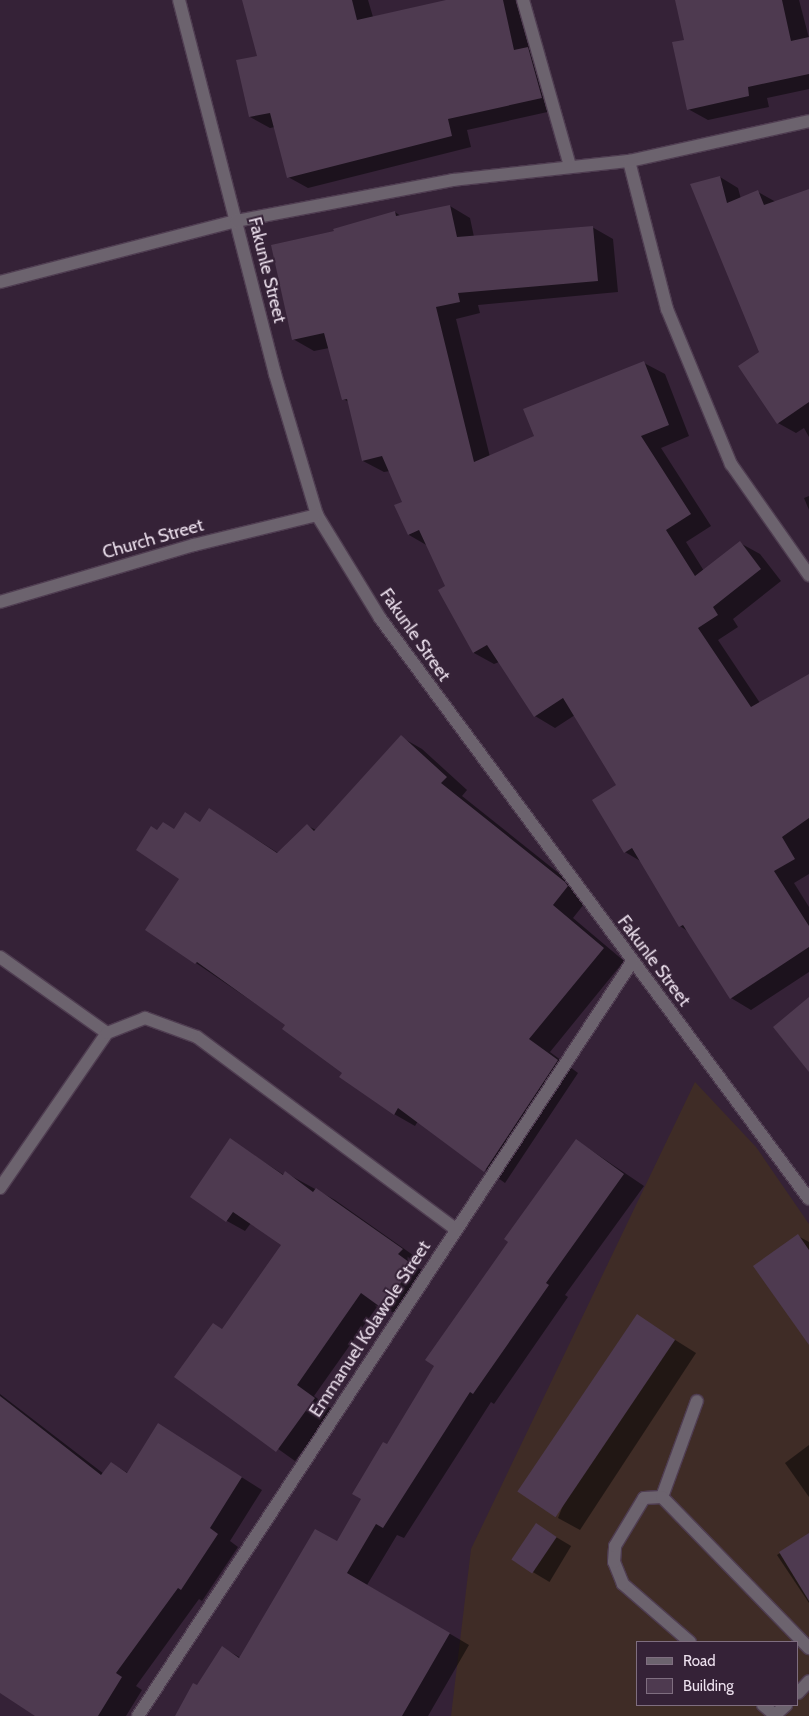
<!DOCTYPE html>
<html>
<head>
<meta charset="utf-8">
<style>
	body { margin:0 }
	#map { position:relative; width:809px; height:1716px; overflow:hidden; background:#352237; font-family:Cabin,sans-serif }
	div>[style] { position:absolute }
	[style*='--x'] { left:calc(var(--x)*1px); top:calc(var(--y)*1px); width:calc(var(--w)*1px); rotate:calc(var(--a)*1deg) }
	.education>* { inset:0; background:#3f2c26 }
	.shadow>* { inset:0; background:#0007; transform-origin:0 0 }
	.building>* { inset:0; background:#4e3a50; transform-origin:0 0 }
	.roads { filter:drop-shadow(1px 0 #4f3d51) drop-shadow(-1px 0 #4f3d51) drop-shadow(0 1px #4f3d51) drop-shadow(0 -1px #4f3d51) }
	.minor>* { height:12px; margin:-6px; padding:0 6px; transform-origin:6px; border-radius:6px; background:#6c636e }
	span { translate:-50% -50%; white-space:nowrap; text-align:center; line-height:1.15; -webkit-text-stroke:4px #352237; paint-order:stroke }
	.street-label { font-size:18px; color:#ede1ee }
	.legend { position:absolute; left:636px; top:1641px; width:162px; height:65px; box-sizing:border-box; background:#352237; border:1px solid #7f6e80; margin:0; padding:6px 9px; list-style:none; font-size:15px; color:#ede1ee }
	.legend li { display:flex; align-items:center; gap:10px; height:25px }
	.legend b { width:25px; border:1px solid #7f6e80 }
</style>
</head>
<body>
<div id="map">
	<div class="education">
		<div style="clip-path:polygon(evenodd,695px 1082px,756px 1147px,809px 1224px,809px 1716px,451px 1716px,471px 1549px,695px 1082px,638px 1642px,798px 1642px,798px 1705px,638px 1705px,638px 1642px)"></div>
	</div>
	<div class="shadow">
		<div style="clip-path:polygon(243px 0,368px 0,373px 17px,451px 0,518px 0,530px 50px,547px 59px,561px 109px,467px 130px,471px 147px,308px 188px,288px 177px,275px 127px,270px 128px,250px 117px,258px 57px)"></div>
		<div style="clip-path:polygon(676px 0,799px 0,809px 38px,809px 89px,767px 98px,769px 107px,708px 120px,688px 109px,685px 41px)"></div>
		<div style="clip-path:polygon(720px 177px,738px 188px,741px 199px,758px 192px,776px 202px,809px 190px,809px 437px,804px 428px,796px 433px,778px 423px)"></div>
		<div style="clip-path:polygon(450px 206px,470px 218px,474px 237px,592px 227px,613px 239px,618px 292px,478px 305px,480px 313px,456px 319px,490px 457px,535px 436px,644px 363px,665px 374px,689px 436px,661px 448px,711px 526px,686px 542px,704px 571px,740px 543px,760px 554px,781px 581px,733px 619px,738px 627px,718px 640px,760px 703px,809px 675px,809px 874px,794px 883px,809px 907px,809px 972px,751px 1010px,731px 998px,689px 932px,680px 926px,642px 862px,625px 852px,618px 785px,575px 715px,555px 728px,535px 716px,499px 662px,494px 664px,474px 653px,440px 590px,446px 587px,428px 546px,409px 535px,404px 503px,390px 471px,384px 472px,363px 461px,349px 402px,343px 399px,329px 348px,314px 351px,293px 339px,335px 232px,395px 212px,402px 217px)"></div>
		<div style="clip-path:polygon(809px 496px,809px 510px,804px 498px)"></div>
		<div style="clip-path:polygon(401px 737px,422px 749px,467px 790px,462px 796px,586px 895px,588px 899px,573px 918px,624px 961px,550px 1052px,578px 1073px,505px 1183px,418px 1121px,415px 1126px,394px 1114px,287px 1025px,196px 963px,180px 878px,158px 832px,175px 830px,186px 814px,201px 823px,210px 810px,278px 853px,308px 826px,316px 830px)"></div>
		<div style="clip-path:polygon(230px 1140px,284px 1175px,286px 1173px,335px 1200px,420px 1260px,416px 1266px,430px 1276px,402px 1318px,379px 1304px,314px 1396px,333px 1410px,295px 1461px,176px 1376px,223px 1330px,283px 1245px,251px 1223px,245px 1231px,227px 1221px)"></div>
		<div style="clip-path:polygon(576px 1140px,644px 1186px,565px 1295px,568px 1297px,494px 1404px,491px 1402px,404px 1538px,397px 1535px,367px 1585px,469px 1645px,428px 1716px,177px 1716px,223px 1648px,241px 1658px,337px 1543px,363px 1499px,387px 1446px,509px 1241px)"></div>
		<div style="clip-path:polygon(798px 1236px,809px 1242px,809px 1343px)"></div>
		<div style="clip-path:polygon(637px 1316px,696px 1353px,580px 1530px,558px 1518px)"></div>
		<div style="clip-path:polygon(0 1394px,104px 1474px,111px 1463px,128px 1473px,159px 1425px,262px 1490px,230px 1541px,238px 1547px,202px 1601px,199px 1599px,136px 1686px,142px 1690px,126px 1716px,38px 1716px,0 1692px)"></div>
		<div style="clip-path:polygon(809px 1445px,809px 1497px,785px 1463px)"></div>
		<div style="left:536px;top:1525px;width:41px;height:42px;rotate:31deg"></div>
		<div style="clip-path:polygon(809px 1534px,809px 1603px,777px 1555px)"></div>
	</div>
	<div class="building">
		<div style="clip-path:polygon(242px 0,352px 0,357px 20px,446px 0,503px 0,514px 50px,528px 47px,542px 98px,448px 119px,452px 136px,287px 178px,270px 113px,249px 117px,236px 60px,257px 56px)"></div>
		<div style="clip-path:polygon(675px 0,782px 0,791px 41px,809px 37px,809px 74px,748px 87px,749px 96px,687px 110px,672px 42px,684px 40px)"></div>
		<div style="clip-path:polygon(720px 176px,727px 203px,758px 190px,764px 205px,809px 189px,809px 402px,777px 424px,738px 366px,759px 352px,690px 184px)"></div>
		<div style="clip-path:polygon(450px 205px,457px 237px,593px 226px,598px 281px,458px 293px,460px 302px,436px 307px,474px 462px,534px 436px,523px 409px,644px 361px,669px 425px,641px 436px,691px 514px,666px 530px,695px 576px,740px 541px,761px 569px,713px 607px,718px 615px,698px 628px,751px 707px,809px 674px,809px 818px,782px 837px,795px 859px,774px 871px,809px 926px,809px 947px,730px 999px,683px 925px,679px 927px,632px 848px,624px 853px,592px 800px,616px 785px,563px 698px,534px 717px,487px 645px,473px 653px,438px 590px,445px 586px,419px 530px,408px 535px,394px 505px,402px 502px,382px 456px,362px 461px,347px 399px,342px 400px,324px 333px,292px 340px,271px 245px,334px 231px,333px 229px,395px 211px,396px 216px)"></div>
		<div style="clip-path:polygon(401px 735px,447px 777px,441px 783px,565px 882px,568px 886px,553px 905px,604px 948px,529px 1039px,558px 1060px,484px 1172px,398px 1108px,394px 1115px,339px 1077px,342px 1073px,282px 1029px,285px 1025px,197px 962px,195px 964px,145px 930px,179px 879px,136px 850px,151px 826px,157px 830px,163px 822px,174px 829px,185px 812px,200px 822px,209px 808px,277px 853px,307px 824px,314px 831px)"></div>
		<div style="clip-path:polygon(809px 997px,809px 1072px,773px 1027px)"></div>
		<div style="clip-path:polygon(230px 1138px,283px 1175px,285px 1171px,313px 1192px,316px 1188px,403px 1249px,398px 1254px,413px 1265px,383px 1309px,361px 1293px,297px 1385px,315px 1398px,276px 1452px,174px 1377px,213px 1323px,222px 1329px,281px 1245px,233px 1212px,226px 1222px,190px 1197px)"></div>
		<div style="clip-path:polygon(576px 1139px,624px 1174px,546px 1283px,549px 1285px,473px 1394px,470px 1392px,383px 1528px,376px 1524px,347px 1573px,450px 1633px,402px 1716px,175px 1716px,193px 1683px,197px 1685px,222px 1646px,239px 1658px,315px 1529px,337px 1541px,361px 1499px,352px 1494px,383px 1442px,387px 1444px,434px 1366px,425px 1360px,508px 1242px,504px 1239px)"></div>
		<div style="clip-path:polygon(798px 1234px,809px 1250px,809px 1345px,753px 1266px)"></div>
		<div style="left:637px;top:1314px;width:46px;height:214px;rotate:34deg"></div>
		<div style="clip-path:polygon(0 1396px,101px 1475px,111px 1462px,127px 1473px,158px 1423px,242px 1477px,210px 1528px,218px 1534px,181px 1590px,178px 1588px,116px 1673px,122px 1677px,98px 1716px,35px 1716px,0 1693px)"></div>
		<div style="left:536px;top:1523px;width:25px;height:44px;rotate:34deg"></div>
		<div style="clip-path:polygon(809px 1533px,809px 1601px,779px 1552px)"></div>
	</div>
	<div class="roads">
		<div class="minor">
			<div style="--x:179;--y:0;--w:386;--a:75.6"></div>
			<div style="--x:275;--y:374;--w:147;--a:73.4"></div>
			<div style="--x:317;--y:515;--w:121;--a:58.5"></div>
			<div style="--x:380;--y:618;--w:722;--a:53.56"></div>
			<div style="--x:523;--y:0;--w:173;--a:74.2"></div>
			<div style="--x:629;--y:161;--w:153;--a:75.6"></div>
			<div style="--x:667;--y:309;--w:168;--a:67.6"></div>
			<div style="--x:731;--y:464;--w:136;--a:54.9"></div>
			<div style="--x:0;--y:282;--w:244;--a:-14.5"></div>
			<div style="--x:236;--y:221;--w:221;--a:-10.7"></div>
			<div style="--x:453;--y:180;--w:177;--a:-6.2"></div>
			<div style="--x:629;--y:161;--w:184;--a:-12.5"></div>
			<div style="--x:0;--y:602;--w:202;--a:-16.4"></div>
			<div style="--x:194;--y:545;--w:127;--a:-13.7"></div>
			<div style="--x:0;--y:957;--w:131;--a:35.4"></div>
			<div style="--x:0;--y:1188;--w:188;--a:-55.4"></div>
			<div style="--x:107;--y:1033;--w:41;--a:-21.5"></div>
			<div style="--x:145;--y:1018;--w:55;--a:20.1"></div>
			<div style="--x:197;--y:1037;--w:322;--a:36.6"></div>
			<div style="--x:662;--y:1497;--w:102;--a:-70"></div>
			<div style="--x:690;--y:1642;--w:89;--a:-139.1"></div>
			<div style="--x:623;--y:1584;--w:24;--a:-112"></div>
			<div style="--x:614;--y:1562;--w:16;--a:-86"></div>
			<div style="--x:615;--y:1546;--w:56;--a:-58.9"></div>
			<div style="--x:644;--y:1498;--w:18;--a:-3"></div>
			<div style="--x:662;--y:1497;--w:211;--a:45.8"></div>
			<div style="--x:798;--y:1693;--w:16;--a:-47"></div>
			<div style="--x:763;--y:1705;--w:17;--a:40"></div>
			<div style="--x:775;--y:1715;--w:15;--a:-42"></div>
			<div style="--x:138;--y:1716;--w:901;--a:-56.77"></div>
		</div>
	</div>
	<div class="street-label">
		<span style="left:267px;top:270px;rotate:76deg">Fakunle Street</span>
		<span style="left:153px;top:539px;rotate:-16deg">Church Street</span>
		<span style="left:415px;top:635px;rotate:55deg">Fakunle Street</span>
		<span style="left:654px;top:961px;rotate:53deg">Fakunle Street</span>
		<span style="left:370px;top:1329px;rotate:-57deg">Emmanuel Kolawole Street</span>
	</div>
	<ul class="legend">
	<li><b style="height:6px;background:#6c636e"></b>Road</li>
	<li><b style="height:14px;background:#4e3a50"></b>Building</li>
	</ul>
</div>
</body>
</html>
